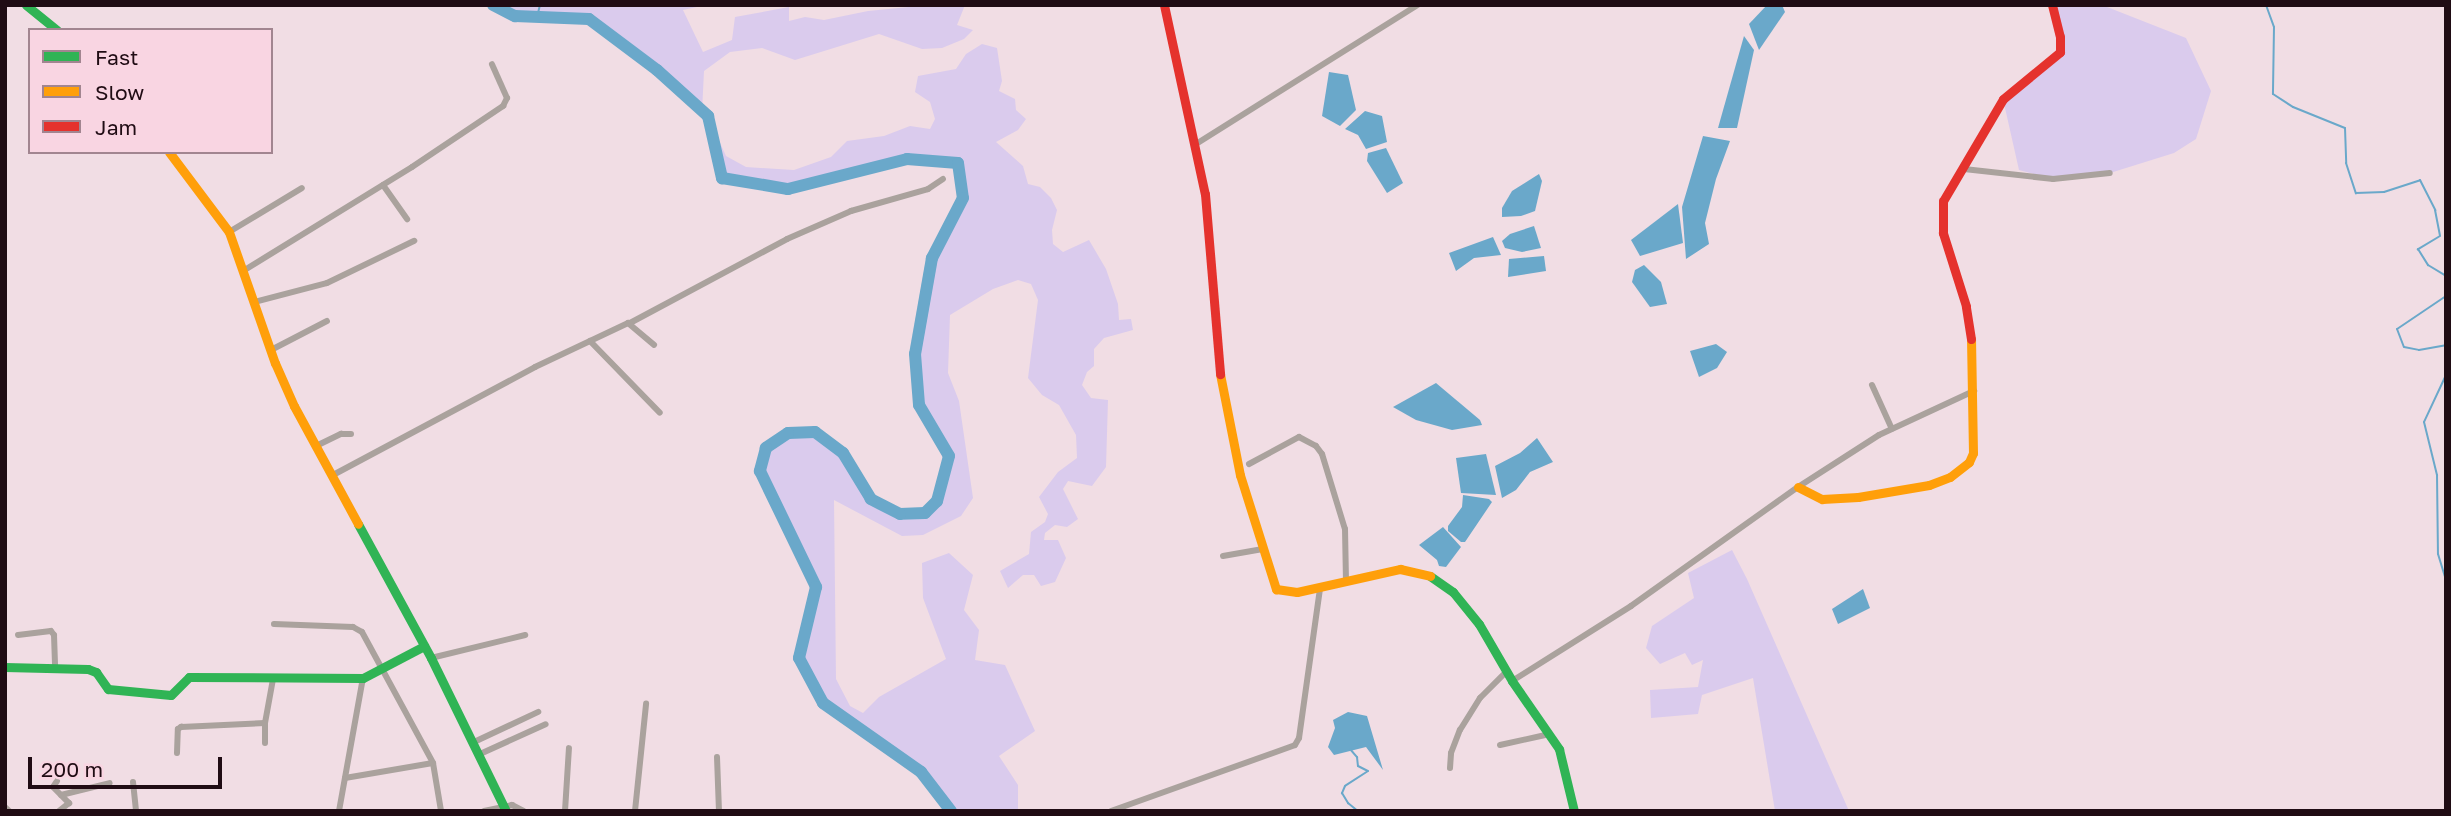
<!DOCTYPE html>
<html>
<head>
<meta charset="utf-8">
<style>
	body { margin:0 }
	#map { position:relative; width:2451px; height:816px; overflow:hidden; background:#f1dde4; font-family:"Golos Text",sans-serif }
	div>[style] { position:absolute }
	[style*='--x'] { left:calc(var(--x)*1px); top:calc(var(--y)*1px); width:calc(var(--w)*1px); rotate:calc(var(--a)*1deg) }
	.green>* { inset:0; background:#dacbed }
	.water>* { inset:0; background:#6aa8ca }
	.stream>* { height:2px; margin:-1px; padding:0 1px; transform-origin:1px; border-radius:1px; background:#6aa8ca }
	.river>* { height:12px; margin:-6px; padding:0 6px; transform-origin:6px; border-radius:6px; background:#6aa8ca }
	.street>* { height:6px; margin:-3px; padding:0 3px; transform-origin:3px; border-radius:3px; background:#aaa29d }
	.fast>* { height:9px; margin:-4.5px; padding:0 4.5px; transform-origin:4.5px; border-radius:4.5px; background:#30b455 }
	.slow>* { height:9px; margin:-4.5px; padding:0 4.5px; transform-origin:4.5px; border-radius:4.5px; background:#ff9f0a }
	.jam>* { height:9px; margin:-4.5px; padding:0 4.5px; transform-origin:4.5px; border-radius:4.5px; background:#e5322d }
	span { translate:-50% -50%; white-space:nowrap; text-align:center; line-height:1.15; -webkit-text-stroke:5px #f9d5e2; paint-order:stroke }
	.frame { position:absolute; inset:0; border:7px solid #200c14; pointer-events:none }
	.legend { position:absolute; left:28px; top:28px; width:245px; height:126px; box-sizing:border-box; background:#f9d5e2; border:2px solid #a28590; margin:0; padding:9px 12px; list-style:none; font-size:21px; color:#200c14 }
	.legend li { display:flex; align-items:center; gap:14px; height:35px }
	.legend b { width:35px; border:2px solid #a28590 }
	.scale { position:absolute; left:28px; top:757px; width:194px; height:32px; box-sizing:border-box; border:4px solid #200c14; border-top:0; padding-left:9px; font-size:21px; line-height:24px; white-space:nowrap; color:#200c14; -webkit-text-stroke:5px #f9d5e2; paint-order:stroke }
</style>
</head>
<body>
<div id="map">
	<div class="green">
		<div style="clip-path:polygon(493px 5px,706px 5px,683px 10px,703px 52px,732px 40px,735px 17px,789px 7px,789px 21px,805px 17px,824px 20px,868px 11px,929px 5px,965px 5px,957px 25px,973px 30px,964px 39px,942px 48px,922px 49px,879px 34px,795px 60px,762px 48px,730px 52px,704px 71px,702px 112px,589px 19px,515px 16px)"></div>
		<div style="clip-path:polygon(2052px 5px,2102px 5px,2186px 38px,2211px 91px,2196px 139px,2174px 153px,2110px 173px,2053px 179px,2019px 170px,2003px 99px,2058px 55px)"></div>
		<div style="clip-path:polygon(982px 44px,997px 48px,1002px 81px,999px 91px,1015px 99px,1016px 110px,1026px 119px,1018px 130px,996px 142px,1023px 166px,1028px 184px,1040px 187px,1051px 198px,1057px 210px,1052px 230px,1053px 244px,1063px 252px,1089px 240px,1106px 269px,1118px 304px,1119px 320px,1131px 319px,1133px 330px,1104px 338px,1094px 349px,1094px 366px,1087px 372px,1082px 385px,1091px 398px,1108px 400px,1106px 467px,1092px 486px,1068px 481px,1063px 489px,1078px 519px,1067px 527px,1055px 525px,1045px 533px,1044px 540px,1058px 540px,1066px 558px,1055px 582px,1041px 586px,1034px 575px,1023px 575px,1008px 588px,1000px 571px,1029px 554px,1031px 532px,1045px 522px,1048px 514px,1039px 497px,1058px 472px,1077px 458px,1076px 435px,1059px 405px,1042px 395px,1028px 378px,1038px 300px,1031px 284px,1018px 280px,993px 289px,950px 315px,948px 373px,959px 401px,973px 498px,961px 516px,923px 535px,902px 536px,834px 500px,836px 679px,850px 706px,863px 713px,879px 697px,946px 659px,923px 598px,922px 563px,949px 553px,973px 575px,964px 610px,979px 630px,975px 660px,1005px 665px,1035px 731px,999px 756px,1018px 785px,1018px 811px,956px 811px,926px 770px,856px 721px,823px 703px,799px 658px,816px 587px,760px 471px,766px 448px,788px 433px,815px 432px,843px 453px,871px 499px,900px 514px,925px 513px,937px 501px,949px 456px,919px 405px,915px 354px,932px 258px,963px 198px,958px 163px,907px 159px,788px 189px,722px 178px,708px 116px,726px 156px,746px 167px,794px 170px,831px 157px,847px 141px,884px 136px,910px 126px,930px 129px,935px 119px,930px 102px,915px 92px,918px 76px,956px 69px,966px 54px)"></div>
		<div style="clip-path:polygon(1732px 550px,1747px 579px,1849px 811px,1775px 811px,1753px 678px,1702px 695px,1698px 714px,1651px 718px,1650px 690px,1698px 687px,1703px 660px,1692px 665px,1685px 653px,1660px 664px,1646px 648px,1652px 626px,1694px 598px,1688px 573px)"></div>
	</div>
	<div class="water">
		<div style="clip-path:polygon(1767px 5px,1782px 5px,1785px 12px,1759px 50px,1749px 24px)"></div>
		<div style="clip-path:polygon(1744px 36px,1754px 50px,1737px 128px,1718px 128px)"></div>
		<div style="clip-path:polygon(1329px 72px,1348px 75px,1356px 110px,1340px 126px,1322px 116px)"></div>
		<div style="clip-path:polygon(1365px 111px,1382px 116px,1387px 142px,1366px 149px,1358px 135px,1345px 129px)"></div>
		<div style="clip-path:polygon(1703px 136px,1730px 141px,1716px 179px,1705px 223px,1709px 244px,1686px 259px,1682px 207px)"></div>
		<div style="clip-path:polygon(1386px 148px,1403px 183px,1387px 193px,1367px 161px,1368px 153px)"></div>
		<div style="clip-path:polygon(1539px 174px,1542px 181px,1535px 211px,1521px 216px,1502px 217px,1502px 208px,1512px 191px)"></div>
		<div style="clip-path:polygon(1678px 204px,1683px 243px,1640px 256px,1631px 240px)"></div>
		<div style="clip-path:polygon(1534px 226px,1541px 248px,1522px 252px,1505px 248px,1502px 241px,1510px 234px)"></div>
		<div style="clip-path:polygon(1493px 237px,1501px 255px,1474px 258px,1456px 271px,1449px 253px)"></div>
		<div style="clip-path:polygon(1544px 256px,1546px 271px,1508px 277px,1509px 259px)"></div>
		<div style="clip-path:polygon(1644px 265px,1661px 282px,1667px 304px,1650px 307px,1632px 282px,1635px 270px)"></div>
		<div style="clip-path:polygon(1716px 344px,1727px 352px,1717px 368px,1699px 377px,1690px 351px)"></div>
		<div style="clip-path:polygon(1436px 383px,1480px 420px,1482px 425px,1452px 430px,1416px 420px,1393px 407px)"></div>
		<div style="clip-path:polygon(1537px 438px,1553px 462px,1530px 472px,1516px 490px,1502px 498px,1495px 466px,1520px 453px)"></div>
		<div style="clip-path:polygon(1486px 454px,1496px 495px,1461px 493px,1456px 458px)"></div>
		<div style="clip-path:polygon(1463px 495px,1489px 499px,1492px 502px,1465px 542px,1461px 542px,1448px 531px,1448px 526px,1462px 507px)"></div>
		<div style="clip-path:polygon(1443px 527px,1461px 547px,1446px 567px,1439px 566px,1437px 560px,1419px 545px)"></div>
		<div style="clip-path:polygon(1863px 589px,1870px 608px,1838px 624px,1832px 609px)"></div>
		<div style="clip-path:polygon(1348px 712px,1367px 716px,1383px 770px,1366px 747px,1334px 755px,1328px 747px,1335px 728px,1333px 720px)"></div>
	</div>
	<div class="stream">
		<div style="--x:2266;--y:5;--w:23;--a:70"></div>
		<div style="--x:2274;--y:27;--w:67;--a:90.9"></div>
		<div style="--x:2273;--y:94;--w:24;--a:33"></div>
		<div style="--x:2293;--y:107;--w:56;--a:22"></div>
		<div style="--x:2345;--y:128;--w:35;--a:88"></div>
		<div style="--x:2346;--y:163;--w:32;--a:72"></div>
		<div style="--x:2356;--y:193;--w:28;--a:-2"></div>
		<div style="--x:2384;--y:192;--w:38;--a:-18"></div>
		<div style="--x:2420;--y:180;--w:34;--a:63"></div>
		<div style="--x:2435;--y:210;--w:26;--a:79"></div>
		<div style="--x:2440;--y:236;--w:26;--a:149"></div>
		<div style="--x:2418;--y:249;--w:19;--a:58"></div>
		<div style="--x:2428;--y:265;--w:21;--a:31"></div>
		<div style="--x:537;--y:17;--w:12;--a:-76"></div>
		<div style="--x:2446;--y:296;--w:59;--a:146"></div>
		<div style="--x:2397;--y:329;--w:19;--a:69"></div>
		<div style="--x:2404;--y:347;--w:15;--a:11"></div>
		<div style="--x:2419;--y:350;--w:27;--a:-10"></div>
		<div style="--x:2446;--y:375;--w:52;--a:115.1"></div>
		<div style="--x:2424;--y:422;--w:55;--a:76.2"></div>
		<div style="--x:2437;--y:475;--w:79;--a:89.3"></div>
		<div style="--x:2438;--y:554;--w:27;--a:73"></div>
		<div style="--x:1350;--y:749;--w:11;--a:49"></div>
		<div style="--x:1357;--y:757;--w:9;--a:84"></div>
		<div style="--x:1358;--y:766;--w:11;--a:27"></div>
		<div style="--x:1368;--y:771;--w:27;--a:147"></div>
		<div style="--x:1345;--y:786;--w:8;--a:113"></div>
		<div style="--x:1342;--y:793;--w:12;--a:59"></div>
		<div style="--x:1348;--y:803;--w:13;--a:39"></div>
	</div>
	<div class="river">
		<div style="--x:493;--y:5;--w:25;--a:27"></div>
		<div style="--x:515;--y:16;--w:74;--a:2.3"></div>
		<div style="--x:589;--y:19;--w:85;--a:36.9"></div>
		<div style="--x:657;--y:70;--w:69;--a:42"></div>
		<div style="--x:708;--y:116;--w:64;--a:77.3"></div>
		<div style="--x:722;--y:178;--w:67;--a:9.5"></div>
		<div style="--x:788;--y:189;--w:123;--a:-14.1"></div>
		<div style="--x:907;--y:159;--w:51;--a:4.5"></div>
		<div style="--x:958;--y:163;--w:35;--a:82"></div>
		<div style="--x:963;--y:198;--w:68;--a:117.3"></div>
		<div style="--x:932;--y:258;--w:97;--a:100"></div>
		<div style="--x:915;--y:354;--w:51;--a:85.5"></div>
		<div style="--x:919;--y:405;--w:59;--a:59.5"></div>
		<div style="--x:949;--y:456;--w:47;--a:104.9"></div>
		<div style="--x:937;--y:501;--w:17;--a:135"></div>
		<div style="--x:925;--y:513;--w:25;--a:178"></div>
		<div style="--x:900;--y:514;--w:33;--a:-153"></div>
		<div style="--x:871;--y:499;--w:54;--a:-121.3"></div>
		<div style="--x:843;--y:453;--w:35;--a:-143"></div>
		<div style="--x:815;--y:432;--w:27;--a:178"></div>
		<div style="--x:788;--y:433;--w:27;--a:146"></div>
		<div style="--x:766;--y:448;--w:24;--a:105"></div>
		<div style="--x:760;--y:471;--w:129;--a:64.2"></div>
		<div style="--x:816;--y:587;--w:73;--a:103.5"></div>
		<div style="--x:799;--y:658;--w:51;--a:61.9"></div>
		<div style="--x:823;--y:703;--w:120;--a:35.1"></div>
		<div style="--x:921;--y:772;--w:49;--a:52.4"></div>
	</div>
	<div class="street">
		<div style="--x:1196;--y:144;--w:262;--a:-32.1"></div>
		<div style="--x:1964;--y:169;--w:90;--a:6.4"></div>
		<div style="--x:2053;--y:179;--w:57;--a:-6"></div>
		<div style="--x:383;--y:185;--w:42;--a:54.8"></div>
		<div style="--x:229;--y:232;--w:85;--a:-31.1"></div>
		<div style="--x:243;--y:271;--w:198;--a:-31.6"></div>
		<div style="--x:412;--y:167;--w:110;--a:-33.8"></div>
		<div style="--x:503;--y:106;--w:9;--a:-63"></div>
		<div style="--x:507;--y:98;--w:37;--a:-114"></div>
		<div style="--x:254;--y:302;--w:75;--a:-14.6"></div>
		<div style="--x:327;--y:283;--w:97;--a:-25.8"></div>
		<div style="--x:630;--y:323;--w:178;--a:-28.1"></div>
		<div style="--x:787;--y:239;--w:70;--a:-23.6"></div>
		<div style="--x:851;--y:211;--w:80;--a:-15.9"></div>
		<div style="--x:928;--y:189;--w:18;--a:-34"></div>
		<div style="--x:590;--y:341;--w:100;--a:45.8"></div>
		<div style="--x:271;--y:350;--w:63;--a:-27.4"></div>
		<div style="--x:1872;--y:385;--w:48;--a:65.6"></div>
		<div style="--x:316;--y:446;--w:28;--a:-26"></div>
		<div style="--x:341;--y:434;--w:10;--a:0"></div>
		<div style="--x:1249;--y:464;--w:57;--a:-28.4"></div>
		<div style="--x:1299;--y:437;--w:19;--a:28"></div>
		<div style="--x:1316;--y:446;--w:10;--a:53"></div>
		<div style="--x:1322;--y:454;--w:78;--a:73"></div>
		<div style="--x:1345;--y:529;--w:52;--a:88.9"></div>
		<div style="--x:333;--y:475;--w:229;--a:-28.1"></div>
		<div style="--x:535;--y:367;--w:103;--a:-25.3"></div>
		<div style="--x:628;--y:323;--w:34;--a:40"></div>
		<div style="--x:1223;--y:556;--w:39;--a:-10"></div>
		<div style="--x:274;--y:624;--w:79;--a:2.2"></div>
		<div style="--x:353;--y:627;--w:10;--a:29"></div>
		<div style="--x:362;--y:632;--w:149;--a:61.5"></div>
		<div style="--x:433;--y:763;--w:49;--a:80.5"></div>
		<div style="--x:18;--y:635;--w:33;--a:-7"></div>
		<div style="--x:51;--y:631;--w:5;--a:53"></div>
		<div style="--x:54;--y:635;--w:33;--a:88"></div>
		<div style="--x:431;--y:658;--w:97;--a:-13.7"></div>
		<div style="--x:1512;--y:681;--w:141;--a:-32.2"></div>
		<div style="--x:1631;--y:606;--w:205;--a:-35.5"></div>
		<div style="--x:1798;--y:487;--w:96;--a:-32.7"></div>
		<div style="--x:1879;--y:435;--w:105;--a:-24.9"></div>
		<div style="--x:265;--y:723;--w:45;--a:-79.7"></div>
		<div style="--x:474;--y:742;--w:71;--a:-25.1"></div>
		<div style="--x:1500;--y:745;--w:51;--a:-12.4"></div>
		<div style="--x:177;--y:753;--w:24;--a:-88"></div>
		<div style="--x:178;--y:729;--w:4;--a:-34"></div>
		<div style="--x:181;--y:727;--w:84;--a:-2.7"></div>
		<div style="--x:265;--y:723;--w:20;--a:90"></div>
		<div style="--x:480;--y:754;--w:72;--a:-24.4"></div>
		<div style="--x:717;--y:757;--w:54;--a:87.9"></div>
		<div style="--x:1450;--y:768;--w:15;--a:-86"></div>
		<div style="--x:1451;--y:753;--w:25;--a:-69"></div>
		<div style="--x:1460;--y:730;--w:38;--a:-58"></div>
		<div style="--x:1480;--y:698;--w:38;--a:-45"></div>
		<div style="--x:345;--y:778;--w:89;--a:-9.7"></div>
		<div style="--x:57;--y:781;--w:7;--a:124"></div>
		<div style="--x:53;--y:787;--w:23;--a:45"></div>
		<div style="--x:69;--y:803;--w:13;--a:141"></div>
		<div style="--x:133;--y:782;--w:29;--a:84"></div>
		<div style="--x:61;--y:795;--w:50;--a:-13.8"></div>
		<div style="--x:5;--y:807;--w:6;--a:45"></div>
		<div style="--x:339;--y:811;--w:135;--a:-79.8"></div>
		<div style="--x:484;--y:811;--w:29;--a:-12"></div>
		<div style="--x:512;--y:805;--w:13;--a:27"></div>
		<div style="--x:565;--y:811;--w:63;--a:-86.4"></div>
		<div style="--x:635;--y:811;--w:108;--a:-84.1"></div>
		<div style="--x:1111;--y:811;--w:195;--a:-19.7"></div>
		<div style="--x:1295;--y:745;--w:8;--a:-60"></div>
		<div style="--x:1299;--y:738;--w:151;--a:-82"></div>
	</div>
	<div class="fast">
		<div style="--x:26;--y:5;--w:40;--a:39"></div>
		<div style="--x:358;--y:524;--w:153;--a:61.4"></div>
		<div style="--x:431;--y:658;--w:170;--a:63.9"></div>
		<div style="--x:1430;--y:576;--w:28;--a:35"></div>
		<div style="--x:1453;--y:592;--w:41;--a:50.9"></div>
		<div style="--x:1479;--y:624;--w:66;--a:59.9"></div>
		<div style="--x:1512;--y:681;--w:83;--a:55.3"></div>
		<div style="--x:1559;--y:749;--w:64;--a:76.4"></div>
		<div style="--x:5;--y:667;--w:83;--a:1.4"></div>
		<div style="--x:88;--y:669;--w:9;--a:21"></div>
		<div style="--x:96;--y:672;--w:21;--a:55"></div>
		<div style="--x:108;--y:689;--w:63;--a:5.4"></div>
		<div style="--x:171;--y:695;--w:25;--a:-45"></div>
		<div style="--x:189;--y:677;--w:174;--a:0.3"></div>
		<div style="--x:363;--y:678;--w:69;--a:-27.7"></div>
	</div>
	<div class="slow">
		<div style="--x:169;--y:152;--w:100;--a:53.1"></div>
		<div style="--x:229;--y:232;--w:139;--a:70.7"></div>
		<div style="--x:275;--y:363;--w:47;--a:66.2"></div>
		<div style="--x:294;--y:406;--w:134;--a:61.5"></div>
		<div style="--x:1220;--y:374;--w:103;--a:78.8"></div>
		<div style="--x:1240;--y:475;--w:120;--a:72.5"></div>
		<div style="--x:1276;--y:589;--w:21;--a:8"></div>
		<div style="--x:1297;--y:592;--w:106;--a:-12.6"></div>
		<div style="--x:1400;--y:569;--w:31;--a:13"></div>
		<div style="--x:1798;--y:487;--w:27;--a:27"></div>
		<div style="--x:1822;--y:499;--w:36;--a:-3"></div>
		<div style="--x:1858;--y:497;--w:72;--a:-9.6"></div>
		<div style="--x:1929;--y:485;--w:22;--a:-21"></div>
		<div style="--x:1950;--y:477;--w:24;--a:-38"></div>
		<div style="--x:1969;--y:462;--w:10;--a:-66"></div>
		<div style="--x:1973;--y:453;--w:114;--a:-91"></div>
	</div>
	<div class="jam">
		<div style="--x:1164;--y:5;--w:193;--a:77.8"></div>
		<div style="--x:1205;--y:194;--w:181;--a:85.2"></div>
		<div style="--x:1971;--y:339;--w:33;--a:-99"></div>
		<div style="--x:1966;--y:306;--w:77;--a:-107.5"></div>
		<div style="--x:1943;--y:233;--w:32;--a:-90"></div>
		<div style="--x:1943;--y:201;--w:118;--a:-59.5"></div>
		<div style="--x:2003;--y:99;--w:74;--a:-39.5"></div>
		<div style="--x:2060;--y:52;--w:15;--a:-90"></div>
		<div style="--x:2060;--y:37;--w:33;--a:-104"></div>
	</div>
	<div class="frame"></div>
	<ul class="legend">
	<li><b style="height:9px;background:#30b455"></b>Fast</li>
	<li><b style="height:9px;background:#ff9f0a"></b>Slow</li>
	<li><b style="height:9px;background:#e5322d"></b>Jam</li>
	</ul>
	<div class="scale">200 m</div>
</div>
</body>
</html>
